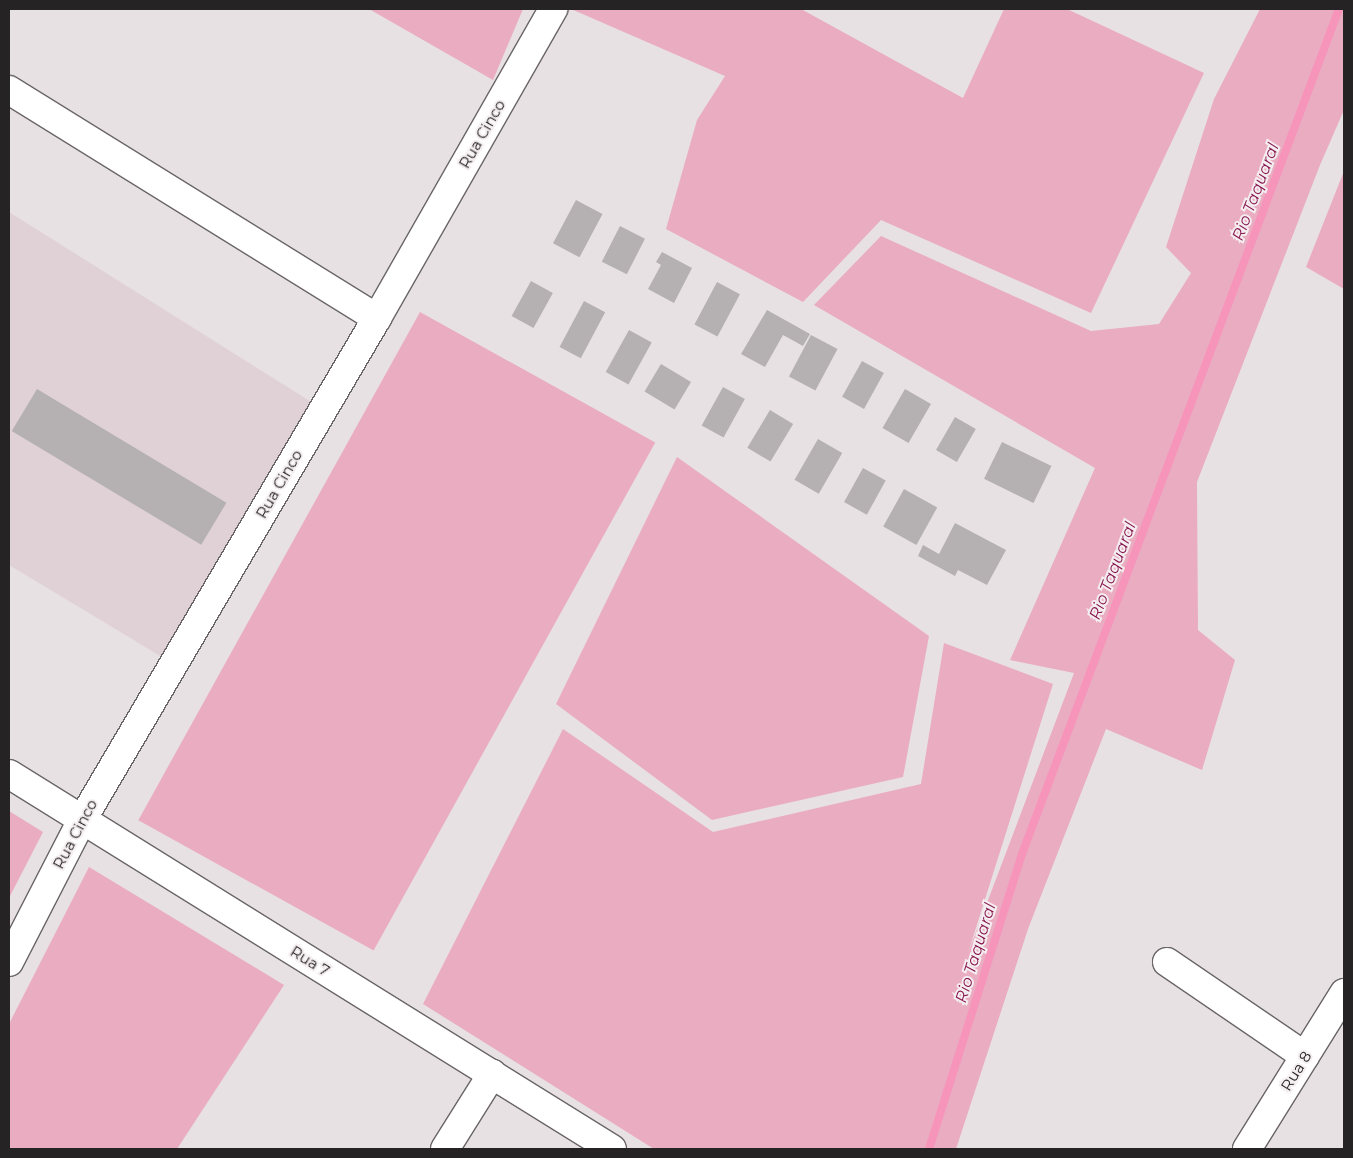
<!DOCTYPE html>
<html>
<head>
<meta charset="utf-8">
<style>
	body { margin:0 }
	#map { position:relative; width:1353px; height:1158px; overflow:hidden; background:#e7e1e3; font-family:Montserrat,sans-serif }
	div>[style] { position:absolute }
	[style*='--x'] { left:calc(var(--x)*1px); top:calc(var(--y)*1px); width:calc(var(--w)*1px); rotate:calc(var(--a)*1deg) }
	.built>* { inset:0; background:#e0d1d6 }
	.green>* { inset:0; background:#eaacc1; transform-origin:0 0 }
	.stream>* { height:8px; margin:-4px; padding:0 4px; transform-origin:4px; border-radius:4px; background:#f694b9 }
	.building>* { inset:0; background:#b5b0b1; transform-origin:0 0 }
	.roads { filter:drop-shadow(1px 0 #6a6567) drop-shadow(-1px 0 #6a6567) drop-shadow(0 1px #6a6567) drop-shadow(0 -1px #6a6567) }
	.minor>* { height:28px; margin:-14px; padding:0 14px; transform-origin:14px; border-radius:14px; background:#fff }
	span { translate:-50% -50%; white-space:nowrap; text-align:center; line-height:1.15; -webkit-text-stroke:4px #f4eef0; paint-order:stroke }
	.street-label { font-size:15px; color:#252323 }
	.water-label { font-size:16px; color:#88164f; font-style:italic }
	.frame { position:absolute; inset:0; border:10px solid #252323; pointer-events:none }
</style>
</head>
<body>
<div id="map">
	<div class="built">
		<div style="clip-path:polygon(9px 212px,313px 403px,162px 657px,9px 565px)"></div>
	</div>
	<div class="green">
		<div style="clip-path:polygon(369px 9px,523px 9px,493px 80px)"></div>
		<div style="clip-path:polygon(571px 9px,801px 9px,963px 98px,1004px 9px,1067px 9px,1204px 73px,1091px 313px,881px 220px,803px 302px,666px 229px,697px 120px,725px 76px)"></div>
		<div style="clip-path:polygon(1260px 9px,1344px 9px,1344px 110px,1320px 165px,1197px 482px,1198px 630px,1235px 660px,1202px 770px,1106px 729px,1028px 929px,956px 1149px,654px 1149px,423px 1004px,563px 729px,713px 832px,921px 784px,944px 643px,1053px 684px,968px 953px,1074px 673px,1010px 660px,1095px 468px,814px 305px,881px 236px,1091px 331px,1159px 324px,1191px 273px,1166px 247px,1214px 99px)"></div>
		<div style="clip-path:polygon(1344px 171px,1344px 289px,1306px 267px)"></div>
		<div style="left:420px;top:312px;width:269px;height:581px;rotate:29deg"></div>
		<div style="clip-path:polygon(677px 457px,929px 636px,903px 777px,712px 820px,556px 704px)"></div>
		<div style="clip-path:polygon(9px 811px,43px 832px,9px 898px)"></div>
		<div style="clip-path:polygon(89px 867px,284px 985px,177px 1149px,9px 1149px,9px 1024px)"></div>
	</div>
	<div class="stream">
		<div style="--x:929;--y:1149;--w:309;--a:-72.5"></div>
		<div style="--x:1022;--y:854;--w:903;--a:-69.44"></div>
	</div>
	<div class="building">
		<div style="left:576px;top:200px;width:30px;height:49px;rotate:28deg"></div>
		<div style="left:620px;top:226px;width:28px;height:40px;rotate:27deg"></div>
		<div style="clip-path:polygon(662px 252px,692px 268px,674px 303px,648px 289px,661px 265px,656px 262px)"></div>
		<div style="left:531px;top:281px;width:25px;height:40px;rotate:29deg"></div>
		<div style="left:717px;top:282px;width:26px;height:48px;rotate:28deg"></div>
		<div style="left:584px;top:301px;width:24px;height:52px;rotate:28deg"></div>
		<div style="clip-path:polygon(767px 310px,810px 334px,803px 346px,783px 335px,765px 367px,741px 354px)"></div>
		<div style="left:629px;top:330px;width:26px;height:48px;rotate:29deg"></div>
		<div style="left:811px;top:335px;width:30px;height:47px;rotate:28deg"></div>
		<div style="left:862px;top:361px;width:25px;height:41px;rotate:29deg"></div>
		<div style="left:661px;top:364px;width:35px;height:32px;rotate:31deg"></div>
		<div style="left:723px;top:387px;width:25px;height:44px;rotate:29deg"></div>
		<div style="left:37px;top:389px;width:221px;height:49px;rotate:31deg"></div>
		<div style="left:905px;top:389px;width:30px;height:45px;rotate:30deg"></div>
		<div style="left:770px;top:410px;width:27px;height:44px;rotate:31deg"></div>
		<div style="left:955px;top:417px;width:24px;height:38px;rotate:30deg"></div>
		<div style="left:818px;top:439px;width:28px;height:47px;rotate:30deg"></div>
		<div style="left:1002px;top:442px;width:55px;height:41px;rotate:26deg"></div>
		<div style="left:863px;top:468px;width:26px;height:39px;rotate:29deg"></div>
		<div style="left:904px;top:489px;width:38px;height:43px;rotate:29deg"></div>
		<div style="clip-path:polygon(955px 523px,1006px 550px,987px 585px,958px 570px,955px 576px,918px 556px,923px 545px,939px 554px)"></div>
	</div>
	<div class="roads">
		<div class="minor">
			<div style="--x:9;--y:90;--w:433;--a:31.8"></div>
			<div style="--x:9;--y:774;--w:710;--a:31.88"></div>
			<div style="--x:9;--y:962;--w:160;--a:-62.8"></div>
			<div style="--x:82;--y:820;--w:582;--a:-59.56"></div>
			<div style="--x:377;--y:318;--w:356;--a:-60.3"></div>
			<div style="--x:1167;--y:962;--w:167;--a:34.3"></div>
			<div style="--x:445;--y:1149;--w:89;--a:-57.9"></div>
			<div style="--x:1247;--y:1149;--w:184;--a:-58.1"></div>
		</div>
	</div>
	<div class="street-label">
		<span style="left:482px;top:134px;rotate:-60deg">Rua Cinco</span>
		<span style="left:279px;top:484px;rotate:-60deg">Rua Cinco</span>
		<span style="left:75px;top:834px;rotate:-62deg">Rua Cinco</span>
		<span style="left:310px;top:961px;rotate:32deg">Rua 7</span>
		<span style="left:1296px;top:1071px;rotate:-58deg">Rua 8</span>
	</div>
	<div class="water-label">
		<span style="left:1256px;top:192px;rotate:-69deg">Rio Taquaral</span>
		<span style="left:1113px;top:571px;rotate:-69deg">Rio Taquaral</span>
		<span style="left:976px;top:953px;rotate:-73deg">Rio Taquaral</span>
	</div>
	<div class="frame"></div>
</div>
</body>
</html>
